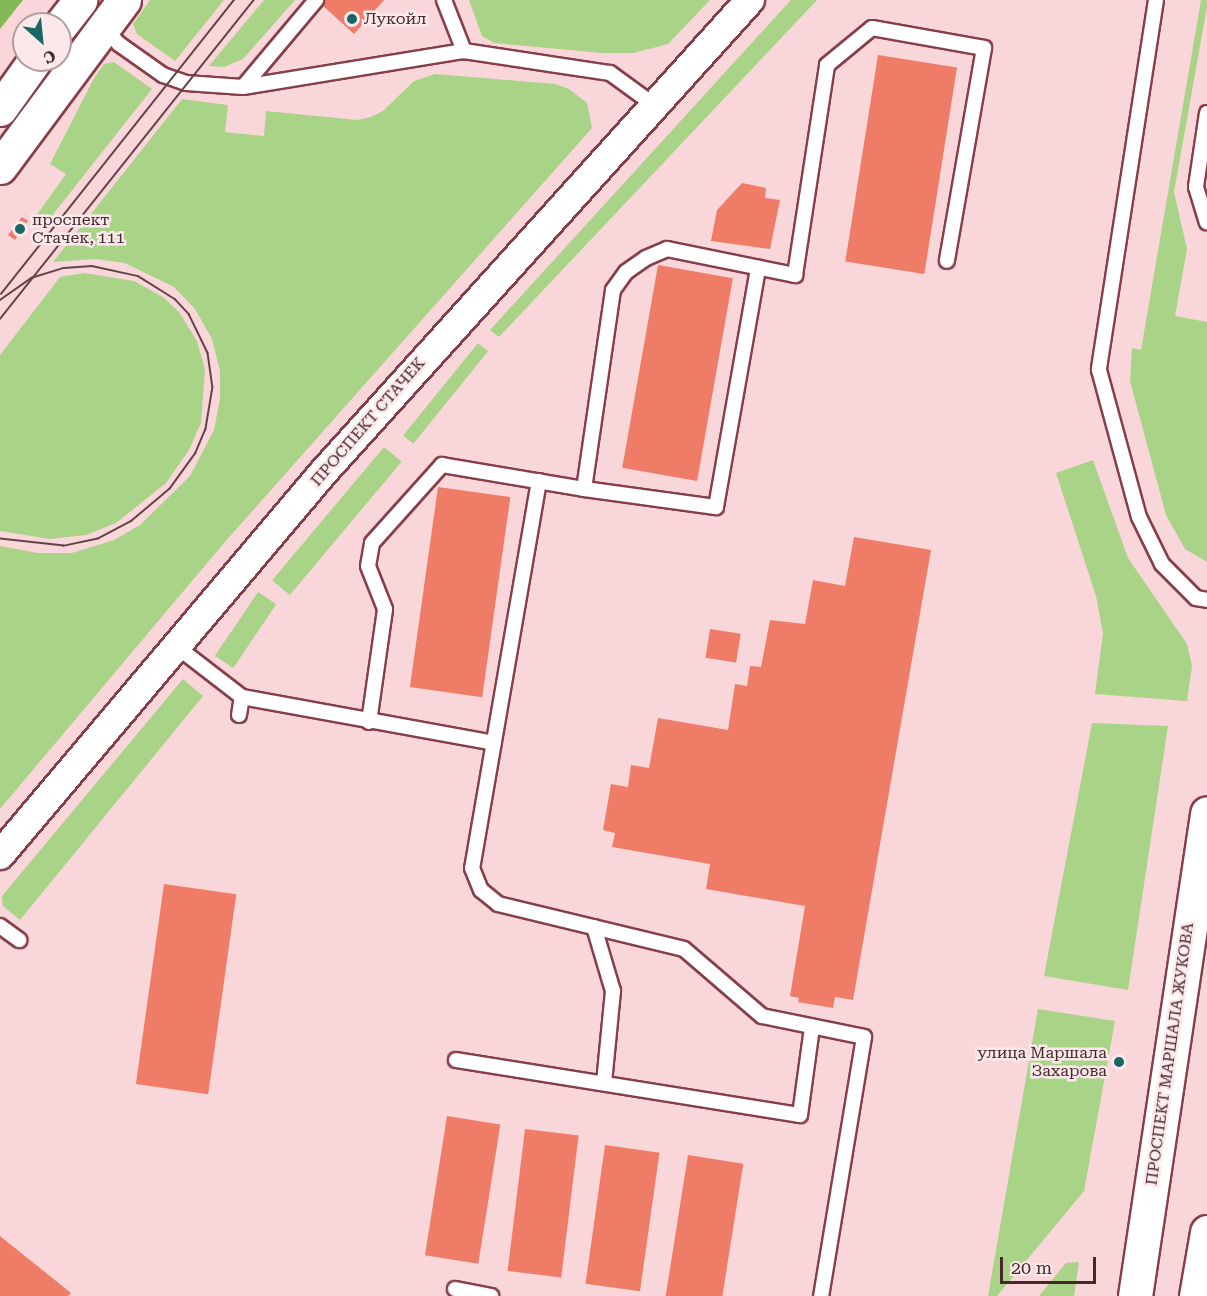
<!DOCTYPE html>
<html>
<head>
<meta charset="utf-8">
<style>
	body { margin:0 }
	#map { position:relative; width:1207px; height:1296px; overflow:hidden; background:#f9d6d9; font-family:"Roboto Serif",serif }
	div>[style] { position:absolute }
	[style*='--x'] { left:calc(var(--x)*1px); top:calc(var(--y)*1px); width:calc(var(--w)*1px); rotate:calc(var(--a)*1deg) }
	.green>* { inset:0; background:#a9d488; transform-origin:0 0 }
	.forest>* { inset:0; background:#83b954 }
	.building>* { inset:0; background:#ee7c66; transform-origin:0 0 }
	.roads { filter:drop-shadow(2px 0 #863f4a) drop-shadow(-2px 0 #863f4a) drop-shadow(0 2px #863f4a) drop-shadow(0 -2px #863f4a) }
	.service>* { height:14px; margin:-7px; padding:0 7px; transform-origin:7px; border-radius:7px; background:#fff }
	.minor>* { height:28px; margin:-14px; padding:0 14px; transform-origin:14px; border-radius:14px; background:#fff }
	.primary>* { height:33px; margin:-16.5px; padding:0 16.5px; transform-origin:16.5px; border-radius:16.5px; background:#fff }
	.tram>* { height:1.5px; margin:-0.75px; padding:0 0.75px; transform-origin:0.75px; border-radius:0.75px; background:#644347 }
	.dots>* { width:16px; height:16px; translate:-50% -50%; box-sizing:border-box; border:3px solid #fae8ea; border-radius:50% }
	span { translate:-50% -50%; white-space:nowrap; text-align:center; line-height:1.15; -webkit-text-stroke:5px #fae8ea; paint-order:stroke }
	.poi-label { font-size:16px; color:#48272b }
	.left { translate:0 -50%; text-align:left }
	.right { translate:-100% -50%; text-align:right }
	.street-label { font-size:16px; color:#48272b }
	.north { position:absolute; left:12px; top:12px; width:60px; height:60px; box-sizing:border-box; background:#fae8ea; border:2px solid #b39b9e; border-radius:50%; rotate:153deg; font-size:16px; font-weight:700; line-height:24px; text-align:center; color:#48272b }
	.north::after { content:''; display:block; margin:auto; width:21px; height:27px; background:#196765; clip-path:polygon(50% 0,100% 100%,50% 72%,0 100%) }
	.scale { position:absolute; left:1000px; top:1257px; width:96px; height:27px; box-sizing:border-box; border:3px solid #48272b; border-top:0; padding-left:8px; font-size:18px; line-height:21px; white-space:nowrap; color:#48272b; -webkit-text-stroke:4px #fae8ea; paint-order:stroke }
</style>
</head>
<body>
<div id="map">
	<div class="green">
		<div style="clip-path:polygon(150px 0,224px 0,175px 61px,137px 34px,133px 24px)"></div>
		<div style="clip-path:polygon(264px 0,295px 0,243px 59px,224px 67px,209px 66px)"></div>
		<div style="clip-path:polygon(469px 0,710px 0,668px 44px,634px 53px,601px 53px,494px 43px,482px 36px)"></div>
		<div style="clip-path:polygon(791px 0,817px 0,499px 337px,490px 330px)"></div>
		<div style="clip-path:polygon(1201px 0,1207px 0,1207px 7px,1174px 192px,1187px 249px,1175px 316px,1207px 322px,1207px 562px,1185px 549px,1166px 515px,1130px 381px,1132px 348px,1141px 350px)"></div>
		<div style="clip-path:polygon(114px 62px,152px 89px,43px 227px,33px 220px,66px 174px,50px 164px,93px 80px,104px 64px)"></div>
		<div style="clip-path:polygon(435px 74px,555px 84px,569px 89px,587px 103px,592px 128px,224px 543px,0 809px,0 546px,38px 553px,72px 553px,114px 540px,140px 525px,190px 476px,214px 430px,220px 399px,220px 371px,212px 339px,195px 309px,174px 287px,125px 263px,95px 259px,53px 262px,182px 99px,228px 105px,225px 132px,264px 136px,266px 111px,357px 120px,371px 117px,383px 111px,414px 81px)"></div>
		<div style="clip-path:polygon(84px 273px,134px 281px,163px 297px,179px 312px,197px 341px,205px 369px,201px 423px,189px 450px,166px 483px,116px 523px,86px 535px,50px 539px,0 531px,0 355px,60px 277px)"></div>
		<div style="left:478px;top:343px;width:13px;height:119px;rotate:39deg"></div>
		<div style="left:384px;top:447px;width:23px;height:174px;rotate:40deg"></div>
		<div style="clip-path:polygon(1093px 460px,1128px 558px,1187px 644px,1192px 666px,1187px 701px,1095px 694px,1103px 633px,1096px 596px,1056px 473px)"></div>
		<div style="left:258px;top:592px;width:22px;height:77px;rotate:34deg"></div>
		<div style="clip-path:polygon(183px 679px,203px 696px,20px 920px,3px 906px,2px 896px)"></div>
		<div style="clip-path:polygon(1092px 723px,1168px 726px,1128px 990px,1044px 976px)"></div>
		<div style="clip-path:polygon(1038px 1009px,1115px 1021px,1084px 1191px,997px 1296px,988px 1296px)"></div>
		<div style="clip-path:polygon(1079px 1262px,1074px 1296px,1039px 1296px,1066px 1263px)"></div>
	</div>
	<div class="forest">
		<div style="clip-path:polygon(0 0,23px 0,0 29px)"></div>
	</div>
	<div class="building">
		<div style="clip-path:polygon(325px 0,384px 0,354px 34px,321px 4px)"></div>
		<div style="left:878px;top:55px;width:80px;height:209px;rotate:9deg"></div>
		<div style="clip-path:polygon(742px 183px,766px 188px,765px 198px,780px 200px,770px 249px,711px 241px,717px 210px)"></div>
		<div style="clip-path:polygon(22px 217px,28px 221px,15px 240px,8px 235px)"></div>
		<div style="left:658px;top:265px;width:76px;height:206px;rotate:10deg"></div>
		<div style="left:438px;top:487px;width:73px;height:202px;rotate:8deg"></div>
		<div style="clip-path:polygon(854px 537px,931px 550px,853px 1000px,835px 997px,833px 1008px,798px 1002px,799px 998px,790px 996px,805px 906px,706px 889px,710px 864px,612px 847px,615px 833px,603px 830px,611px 784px,628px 787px,631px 765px,649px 768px,658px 718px,728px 730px,735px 684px,747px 686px,750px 666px,761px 667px,770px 620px,805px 624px,813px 580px,845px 586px)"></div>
		<div style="left:710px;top:629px;width:31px;height:29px;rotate:9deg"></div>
		<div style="left:164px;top:884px;width:73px;height:202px;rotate:8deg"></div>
		<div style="left:447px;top:1116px;width:54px;height:141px;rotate:9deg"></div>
		<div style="left:525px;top:1129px;width:54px;height:143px;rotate:7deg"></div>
		<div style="left:605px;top:1145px;width:55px;height:140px;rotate:8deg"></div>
		<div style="left:688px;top:1155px;width:56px;height:143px;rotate:9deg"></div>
		<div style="clip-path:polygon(0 1236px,71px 1293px,68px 1296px,0 1296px)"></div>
	</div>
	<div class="roads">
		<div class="service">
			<div style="--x:444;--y:0;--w:55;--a:68.6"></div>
			<div style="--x:1156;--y:0;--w:374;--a:98.8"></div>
			<div style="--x:1099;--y:370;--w:152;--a:74.8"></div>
			<div style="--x:1139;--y:517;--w:52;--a:63.9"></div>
			<div style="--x:1162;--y:564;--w:48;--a:45"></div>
			<div style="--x:1196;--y:598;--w:11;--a:10"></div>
			<div style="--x:103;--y:27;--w:23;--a:47"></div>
			<div style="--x:119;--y:44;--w:54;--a:35.2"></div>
			<div style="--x:163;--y:75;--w:24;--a:19"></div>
			<div style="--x:186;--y:83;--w:57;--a:4"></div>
			<div style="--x:243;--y:87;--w:224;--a:-9.3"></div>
			<div style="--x:464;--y:51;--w:148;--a:8.6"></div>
			<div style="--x:610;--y:73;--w:54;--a:36"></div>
			<div style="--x:243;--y:87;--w:114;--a:-50"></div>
			<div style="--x:1207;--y:113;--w:75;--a:98.5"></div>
			<div style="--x:1196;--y:187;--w:37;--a:73"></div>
			<div style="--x:539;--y:481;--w:393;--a:99.8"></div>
			<div style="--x:472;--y:868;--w:24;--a:68"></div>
			<div style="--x:481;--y:890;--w:22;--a:39"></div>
			<div style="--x:498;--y:904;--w:191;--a:13.6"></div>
			<div style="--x:684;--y:949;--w:103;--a:40.7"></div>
			<div style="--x:762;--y:1016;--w:104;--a:11.6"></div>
			<div style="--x:864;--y:1037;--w:263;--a:99.4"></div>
			<div style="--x:584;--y:489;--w:133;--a:7.8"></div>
			<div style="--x:716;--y:507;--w:243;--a:-80"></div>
			<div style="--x:176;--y:646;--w:83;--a:37.7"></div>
			<div style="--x:242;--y:697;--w:256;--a:10.3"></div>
			<div style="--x:239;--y:715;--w:18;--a:-81"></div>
			<div style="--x:369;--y:722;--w:114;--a:-81.9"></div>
			<div style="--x:385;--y:609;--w:46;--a:-111.6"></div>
			<div style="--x:368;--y:566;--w:23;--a:-80"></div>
			<div style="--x:372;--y:543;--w:105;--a:-48.1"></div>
			<div style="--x:442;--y:465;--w:144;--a:9.6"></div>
			<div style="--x:584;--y:489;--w:201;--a:-81.7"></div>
			<div style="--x:613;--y:290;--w:22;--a:-54"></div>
			<div style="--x:626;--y:272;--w:24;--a:-35"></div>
			<div style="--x:646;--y:258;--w:23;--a:-23"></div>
			<div style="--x:667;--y:249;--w:131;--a:11.5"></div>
			<div style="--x:795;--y:275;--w:212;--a:-81.3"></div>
			<div style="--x:827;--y:65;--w:58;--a:-39.4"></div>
			<div style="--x:872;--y:28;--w:114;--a:10.1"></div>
			<div style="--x:984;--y:48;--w:216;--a:99.9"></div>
			<div style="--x:0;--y:926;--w:24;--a:36"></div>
			<div style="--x:594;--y:927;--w:67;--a:73.5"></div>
			<div style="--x:613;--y:991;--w:92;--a:95.6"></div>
			<div style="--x:456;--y:1060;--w:348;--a:9.1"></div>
			<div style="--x:800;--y:1115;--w:89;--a:-82.2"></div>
			<div style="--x:455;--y:1289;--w:37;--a:11"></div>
		</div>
		<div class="minor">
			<div style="--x:0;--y:855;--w:497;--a:-49.8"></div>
			<div style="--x:321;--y:475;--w:640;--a:-47.91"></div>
		</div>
		<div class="primary">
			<div style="--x:60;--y:26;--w:33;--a:-52"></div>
			<div style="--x:0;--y:109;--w:60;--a:-54.5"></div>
			<div style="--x:0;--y:167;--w:208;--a:-53.4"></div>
			<div style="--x:1135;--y:1296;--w:488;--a:-81.5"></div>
			<div style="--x:1196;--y:1296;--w:65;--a:-80.2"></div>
		</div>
	</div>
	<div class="tram">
		<div style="--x:1;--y:294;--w:375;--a:-51.6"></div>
		<div style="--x:0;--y:300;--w:38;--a:-35"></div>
		<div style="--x:31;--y:278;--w:34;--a:-17"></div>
		<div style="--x:64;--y:268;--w:28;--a:-4"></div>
		<div style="--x:92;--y:266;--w:47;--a:12.3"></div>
		<div style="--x:138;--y:276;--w:44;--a:31.9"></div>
		<div style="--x:175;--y:299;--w:21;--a:47"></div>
		<div style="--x:189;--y:314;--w:43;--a:64"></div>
		<div style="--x:208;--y:353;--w:34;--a:82"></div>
		<div style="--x:213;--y:387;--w:43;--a:99.5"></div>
		<div style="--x:206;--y:429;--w:26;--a:113"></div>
		<div style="--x:196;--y:453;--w:44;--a:125.8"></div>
		<div style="--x:170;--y:489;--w:50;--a:139.9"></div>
		<div style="--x:132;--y:521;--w:38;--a:152"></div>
		<div style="--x:98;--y:539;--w:35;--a:168"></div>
		<div style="--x:64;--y:546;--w:64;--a:-173.8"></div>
		<div style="--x:0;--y:319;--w:408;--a:-51.5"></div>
	</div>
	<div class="dots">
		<div style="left:352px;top:19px;background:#196765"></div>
		<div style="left:20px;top:229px;background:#196765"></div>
		<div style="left:1119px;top:1062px;background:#196765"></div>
	</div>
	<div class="poi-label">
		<span class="left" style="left:364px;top:19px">Лукойл</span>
		<span class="left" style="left:32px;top:229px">проспект<br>Стачек, 111</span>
		<span class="right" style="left:1107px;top:1062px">улица Маршала<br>Захарова</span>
	</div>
	<div class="street-label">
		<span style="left:368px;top:422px;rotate:-49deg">ПРОСПЕКТ СТАЧЕК</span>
		<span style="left:1170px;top:1054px;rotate:-82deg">ПРОСПЕКТ МАРШАЛА ЖУКОВА</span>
	</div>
	<div class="north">С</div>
	<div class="scale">20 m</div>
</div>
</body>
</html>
